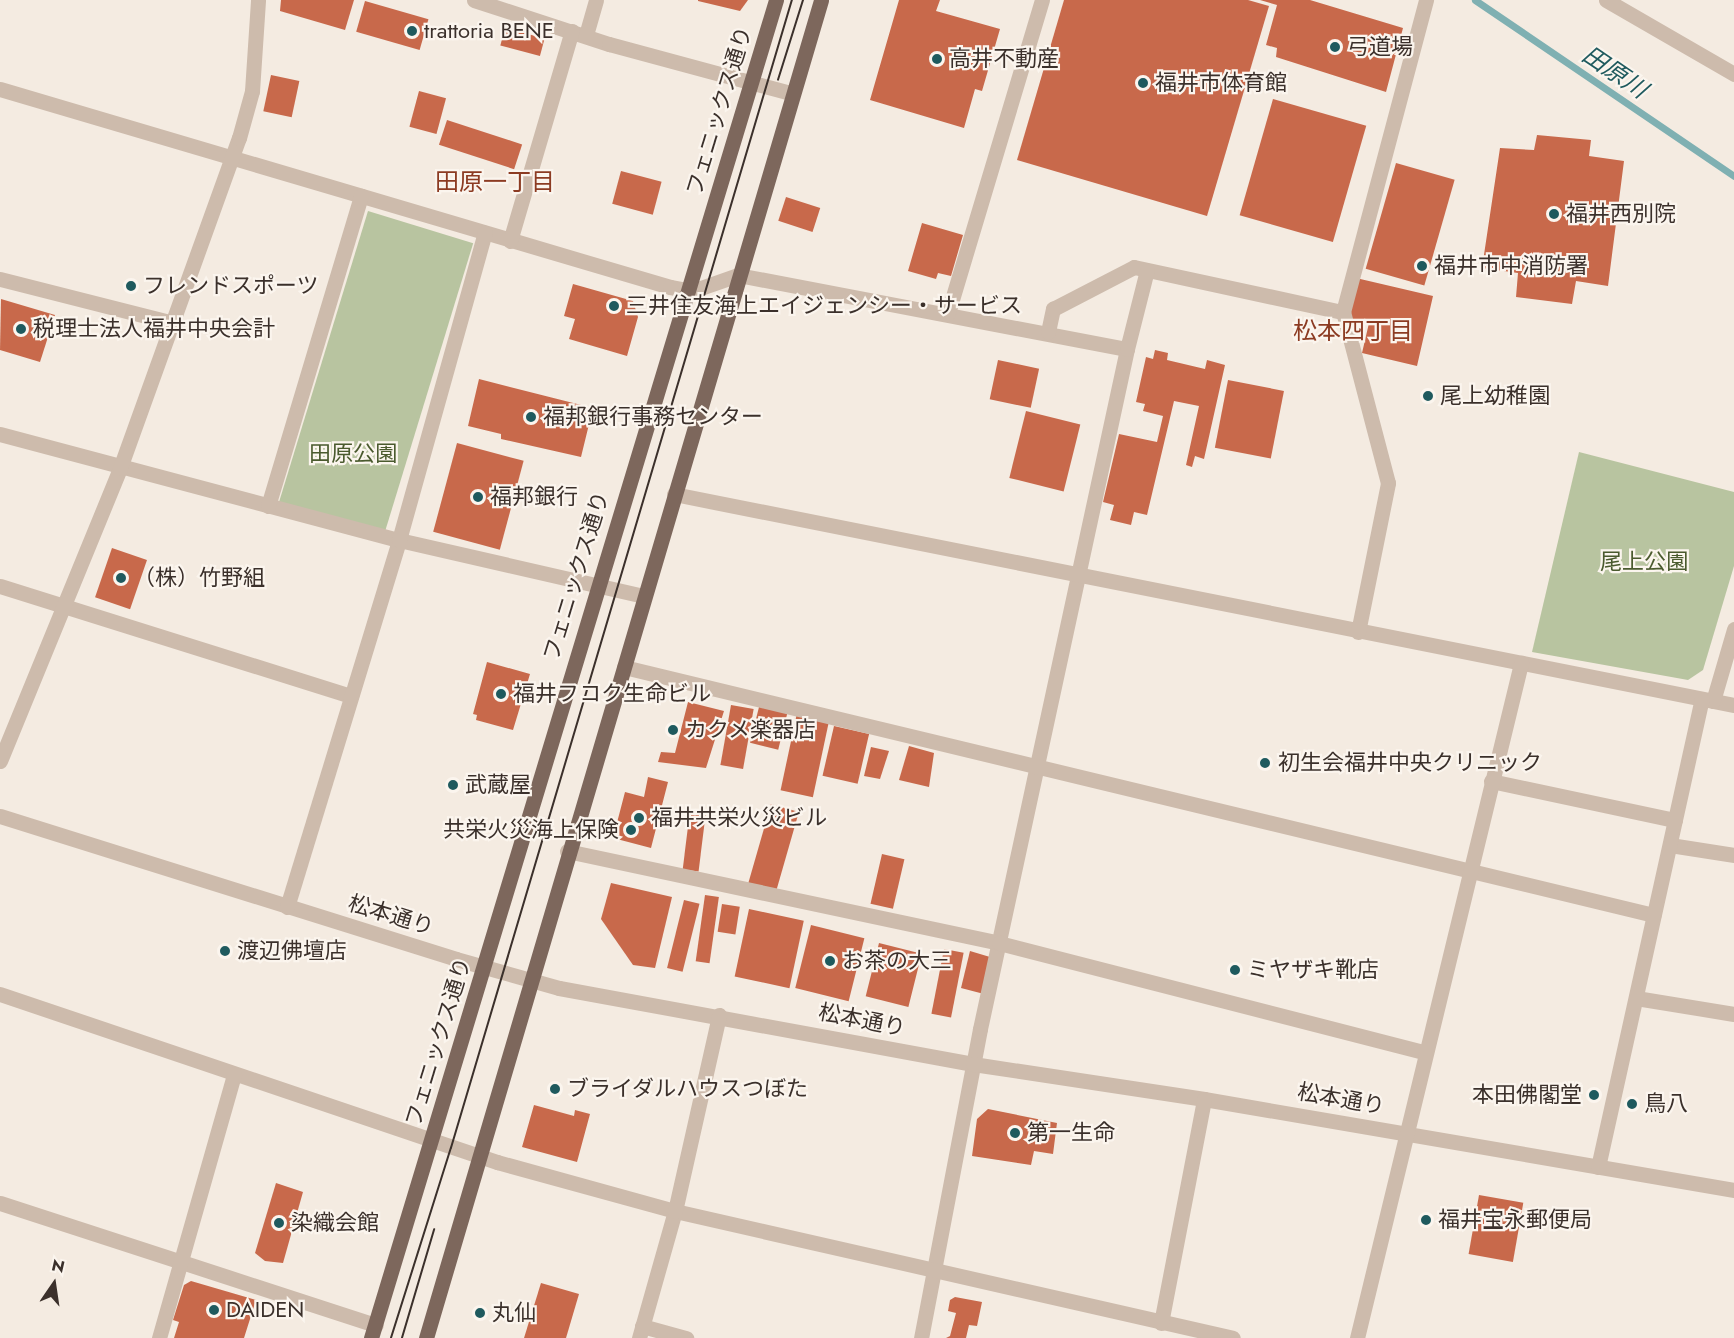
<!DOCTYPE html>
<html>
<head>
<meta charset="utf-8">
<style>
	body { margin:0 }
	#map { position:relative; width:1734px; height:1338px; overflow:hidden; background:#f4ebe1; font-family:Jost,"Noto Sans JP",sans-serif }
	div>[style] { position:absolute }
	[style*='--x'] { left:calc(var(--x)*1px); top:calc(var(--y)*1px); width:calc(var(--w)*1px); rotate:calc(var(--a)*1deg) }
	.green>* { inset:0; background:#b8c4a0; transform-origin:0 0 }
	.stream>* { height:7px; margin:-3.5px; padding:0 3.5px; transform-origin:3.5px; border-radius:3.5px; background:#7fb0b2 }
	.building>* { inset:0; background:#c8694b; transform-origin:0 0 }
	.minor>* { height:15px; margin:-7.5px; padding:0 7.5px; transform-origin:7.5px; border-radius:7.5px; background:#cdbbac }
	.major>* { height:15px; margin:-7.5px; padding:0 7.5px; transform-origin:7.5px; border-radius:7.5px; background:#7d675c }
	.tram>* { height:1.5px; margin:-0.75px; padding:0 0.75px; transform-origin:0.75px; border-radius:0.75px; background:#3b302b }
	.dots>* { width:16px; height:16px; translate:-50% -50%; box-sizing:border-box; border:3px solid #fbf5ee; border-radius:50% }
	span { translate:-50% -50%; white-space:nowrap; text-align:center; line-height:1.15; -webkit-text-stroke:4.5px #fbf5ee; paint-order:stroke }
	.poi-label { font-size:22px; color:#3b302b }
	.left { translate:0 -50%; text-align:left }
	.right { translate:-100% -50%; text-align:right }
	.street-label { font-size:22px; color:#3b302b }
	.park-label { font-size:22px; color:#4a5a2e }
	.water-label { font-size:24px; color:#1f5a5e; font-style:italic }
	.neighbourhood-label { font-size:24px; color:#8c3b22 }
	.north { position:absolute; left:24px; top:1254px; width:60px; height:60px; -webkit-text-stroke:4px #fbf5ee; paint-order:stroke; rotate:13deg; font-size:16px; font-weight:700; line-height:24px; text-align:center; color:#3b302b }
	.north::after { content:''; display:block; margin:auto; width:21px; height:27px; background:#3b302b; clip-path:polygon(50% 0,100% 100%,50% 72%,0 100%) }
</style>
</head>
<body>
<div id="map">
	<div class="green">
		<div style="left:368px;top:211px;width:110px;height:305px;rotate:17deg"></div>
		<div style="clip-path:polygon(1579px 452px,1734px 492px,1734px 566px,1703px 670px,1688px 680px,1532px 652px)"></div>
	</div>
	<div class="stream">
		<div style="--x:1475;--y:0;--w:313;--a:34.2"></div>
	</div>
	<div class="building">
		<div style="clip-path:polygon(281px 0,354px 0,345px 30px,280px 11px)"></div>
		<div style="clip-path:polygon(748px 0,740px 11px,698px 1px,698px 0)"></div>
		<div style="clip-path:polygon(899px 0,940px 0,936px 11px,1000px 29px,982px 91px,975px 89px,964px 128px,870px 100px)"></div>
		<div style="clip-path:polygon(1064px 0,1248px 0,1269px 6px,1207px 216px,1017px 160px)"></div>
		<div style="clip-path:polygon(1260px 0,1310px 0,1403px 28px,1386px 92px,1276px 57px,1277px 48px,1266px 45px,1277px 5px)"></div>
		<div style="left:365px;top:1px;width:66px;height:32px;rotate:16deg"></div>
		<div style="left:505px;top:28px;width:41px;height:18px;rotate:15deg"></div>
		<div style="left:271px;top:75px;width:29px;height:37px;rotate:12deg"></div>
		<div style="left:419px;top:91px;width:28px;height:37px;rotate:15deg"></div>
		<div style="left:1273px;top:99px;width:97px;height:121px;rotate:16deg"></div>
		<div style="left:447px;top:120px;width:79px;height:26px;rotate:18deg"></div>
		<div style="clip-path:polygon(1537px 135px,1591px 140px,1589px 156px,1624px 161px,1608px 286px,1576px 281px,1572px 304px,1516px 297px,1518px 273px,1482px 268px,1500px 148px,1534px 150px)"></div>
		<div style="left:1396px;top:163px;width:61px;height:110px;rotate:16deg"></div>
		<div style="left:621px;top:171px;width:42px;height:34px;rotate:15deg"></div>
		<div style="left:786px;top:197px;width:36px;height:25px;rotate:18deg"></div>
		<div style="clip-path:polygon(922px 223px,963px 235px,951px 276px,938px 273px,936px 279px,908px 271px)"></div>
		<div style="clip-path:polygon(1356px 278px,1433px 296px,1417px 366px,1362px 353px,1369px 323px,1347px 318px)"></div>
		<div style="clip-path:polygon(573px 284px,633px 301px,638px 317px,627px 356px,569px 339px,575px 319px,564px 316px)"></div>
		<div style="clip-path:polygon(1px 299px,55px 315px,40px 362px,0 350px)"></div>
		<div style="clip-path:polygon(1155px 350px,1168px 353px,1167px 360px,1205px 369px,1207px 360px,1225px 365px,1204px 459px,1195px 456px,1192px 467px,1186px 465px,1199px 406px,1174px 401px,1147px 515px,1134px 512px,1131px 525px,1110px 520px,1114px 505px,1103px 502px,1119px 434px,1157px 442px,1163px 416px,1143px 411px,1145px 404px,1136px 402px,1146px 357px,1153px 359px)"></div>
		<div style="left:998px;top:360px;width:42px;height:40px;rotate:12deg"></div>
		<div style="clip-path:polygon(479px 379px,593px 408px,581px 457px,501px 439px,501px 434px,468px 426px)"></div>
		<div style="left:1228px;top:380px;width:57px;height:69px;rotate:11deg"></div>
		<div style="left:1026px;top:411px;width:56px;height:69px;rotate:14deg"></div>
		<div style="left:457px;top:443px;width:69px;height:92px;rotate:15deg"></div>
		<div style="left:112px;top:548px;width:37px;height:52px;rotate:19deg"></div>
		<div style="clip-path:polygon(487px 662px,530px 674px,513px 730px,476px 720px,477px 715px,473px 714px)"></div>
		<div style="clip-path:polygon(688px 702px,724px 711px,706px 768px,658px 762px,661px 752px,675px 753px)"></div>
		<div style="left:760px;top:703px;width:29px;height:41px;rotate:14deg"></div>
		<div style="left:731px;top:705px;width:23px;height:61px;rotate:10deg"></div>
		<div style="left:797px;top:713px;width:33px;height:79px;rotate:12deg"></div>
		<div style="left:834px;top:726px;width:36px;height:51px;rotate:13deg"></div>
		<div style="clip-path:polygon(909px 746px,934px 753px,929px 787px,899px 780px)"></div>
		<div style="clip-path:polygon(871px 747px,889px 751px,880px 779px,864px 776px)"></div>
		<div style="clip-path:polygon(648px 777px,668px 782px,651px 848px,613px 838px,625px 792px,644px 797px)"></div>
		<div style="left:771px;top:804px;width:29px;height:82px;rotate:16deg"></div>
		<div style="left:690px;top:810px;width:16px;height:60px;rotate:7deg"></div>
		<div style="left:882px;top:854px;width:23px;height:51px;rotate:13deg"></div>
		<div style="clip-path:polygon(611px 883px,672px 897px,655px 968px,633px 965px,601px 919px)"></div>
		<div style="left:705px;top:895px;width:14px;height:67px;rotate:8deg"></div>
		<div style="left:684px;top:900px;width:16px;height:70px;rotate:14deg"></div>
		<div style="left:722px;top:904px;width:18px;height:28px;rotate:9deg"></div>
		<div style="left:749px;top:909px;width:56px;height:69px;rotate:12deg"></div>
		<div style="left:811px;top:925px;width:55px;height:65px;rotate:14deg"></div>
		<div style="left:879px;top:943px;width:44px;height:55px;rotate:14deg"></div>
		<div style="left:944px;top:949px;width:20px;height:66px;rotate:11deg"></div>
		<div style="clip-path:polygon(970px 951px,990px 957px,984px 994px,961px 988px)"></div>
		<div style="clip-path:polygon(534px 1105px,574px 1116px,575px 1110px,590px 1114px,577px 1162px,522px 1147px)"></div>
		<div style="clip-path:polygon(988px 1109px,1057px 1123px,1053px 1154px,1034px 1151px,1031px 1165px,972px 1156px,977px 1119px)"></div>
		<div style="clip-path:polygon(276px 1183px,303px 1192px,283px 1263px,265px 1261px,255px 1253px)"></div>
		<div style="left:1479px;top:1195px;width:45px;height:60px;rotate:10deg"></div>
		<div style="clip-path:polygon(191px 1281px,256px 1300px,244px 1338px,174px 1338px,179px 1322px,173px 1320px,184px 1285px)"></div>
		<div style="clip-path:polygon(541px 1283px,579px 1294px,566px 1338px,524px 1338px)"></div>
		<div style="clip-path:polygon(955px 1297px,982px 1302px,977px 1326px,969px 1325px,966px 1338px,946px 1338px,950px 1336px,956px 1313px,948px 1311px,950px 1300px)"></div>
	</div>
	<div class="minor">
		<div style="--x:474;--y:0;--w:142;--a:18.1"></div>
		<div style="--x:609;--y:44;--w:188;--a:15.1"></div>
		<div style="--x:1606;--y:0;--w:148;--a:30"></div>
		<div style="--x:586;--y:35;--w:36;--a:-74"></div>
		<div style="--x:0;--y:89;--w:699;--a:16.46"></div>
		<div style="--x:670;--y:287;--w:22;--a:10"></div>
		<div style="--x:692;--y:291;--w:49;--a:-19.2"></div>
		<div style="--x:738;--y:275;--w:396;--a:10.8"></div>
		<div style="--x:1127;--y:349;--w:696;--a:102.2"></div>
		<div style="--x:980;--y:1029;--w:315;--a:100.8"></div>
		<div style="--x:510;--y:241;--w:219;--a:-73.6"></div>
		<div style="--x:0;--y:279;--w:179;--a:14.2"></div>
		<div style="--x:948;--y:313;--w:327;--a:-73.3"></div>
		<div style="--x:1048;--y:332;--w:24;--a:-78"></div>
		<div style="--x:1053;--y:309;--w:91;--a:-27.4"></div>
		<div style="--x:1134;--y:267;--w:214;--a:12.2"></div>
		<div style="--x:1127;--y:349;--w:81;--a:-75.8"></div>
		<div style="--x:0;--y:434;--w:413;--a:14.9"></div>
		<div style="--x:399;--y:540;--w:251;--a:12.9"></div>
		<div style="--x:674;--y:494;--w:1081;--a:11.26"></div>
		<div style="--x:268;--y:506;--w:324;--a:-73.3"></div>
		<div style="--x:0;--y:586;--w:368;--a:17.4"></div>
		<div style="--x:1358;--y:632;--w:152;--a:-78.6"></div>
		<div style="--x:1388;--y:483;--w:177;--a:-104.7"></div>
		<div style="--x:1343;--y:312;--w:323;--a:-75.1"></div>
		<div style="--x:624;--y:667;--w:1059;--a:13.54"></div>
		<div style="--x:1713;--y:701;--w:75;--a:-73.7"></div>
		<div style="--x:0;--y:761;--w:317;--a:-67.7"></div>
		<div style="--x:120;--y:468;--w:351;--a:-70.2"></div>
		<div style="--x:239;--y:138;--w:49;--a:-74.5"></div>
		<div style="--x:252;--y:91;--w:91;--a:-86.2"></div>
		<div style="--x:1491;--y:781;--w:188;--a:12"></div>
		<div style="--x:0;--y:816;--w:478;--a:17.4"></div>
		<div style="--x:456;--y:959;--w:107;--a:15.7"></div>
		<div style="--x:559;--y:988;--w:421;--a:10.4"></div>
		<div style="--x:973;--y:1064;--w:234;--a:8.6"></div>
		<div style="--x:1204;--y:1099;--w:538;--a:9.74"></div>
		<div style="--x:1670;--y:845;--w:65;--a:8.9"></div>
		<div style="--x:567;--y:851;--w:442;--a:12"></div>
		<div style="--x:999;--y:943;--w:440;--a:14.4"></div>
		<div style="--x:287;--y:907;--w:384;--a:-73"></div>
		<div style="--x:399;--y:540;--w:319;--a:-74.4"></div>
		<div style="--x:0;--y:994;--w:525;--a:18.68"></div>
		<div style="--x:497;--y:1162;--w:185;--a:15.4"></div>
		<div style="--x:675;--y:1211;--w:572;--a:12.82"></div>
		<div style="--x:1636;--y:998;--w:99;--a:9.3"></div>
		<div style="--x:1598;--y:1167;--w:479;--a:-77.5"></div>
		<div style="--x:0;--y:1203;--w:395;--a:18"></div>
		<div style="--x:1161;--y:1323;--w:228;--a:-79.1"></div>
		<div style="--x:642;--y:1326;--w:46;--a:15.3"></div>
		<div style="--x:159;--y:1338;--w:274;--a:-74.1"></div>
		<div style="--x:639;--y:1338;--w:132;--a:-74.2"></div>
		<div style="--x:675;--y:1211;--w:201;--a:-77.3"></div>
		<div style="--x:1357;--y:1338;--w:695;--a:-76.34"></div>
	</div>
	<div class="major">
		<div style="--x:371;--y:1338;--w:1398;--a:-73.16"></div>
		<div style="--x:426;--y:1338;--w:1395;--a:-73.55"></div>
	</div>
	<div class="tram">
		<div style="--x:778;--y:80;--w:84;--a:-72.6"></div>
		<div style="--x:391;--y:1338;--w:199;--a:-72.5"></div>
		<div style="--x:451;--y:1148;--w:1198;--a:-73.46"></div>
		<div style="--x:402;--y:1338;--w:113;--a:-73.5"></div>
	</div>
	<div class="dots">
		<div style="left:412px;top:31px;background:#1f5a5e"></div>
		<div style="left:1335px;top:47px;background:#1f5a5e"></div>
		<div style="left:937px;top:59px;background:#1f5a5e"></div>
		<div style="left:1143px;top:83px;background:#1f5a5e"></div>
		<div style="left:1554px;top:214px;background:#1f5a5e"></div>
		<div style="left:1422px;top:266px;background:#1f5a5e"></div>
		<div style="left:131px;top:286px;background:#1f5a5e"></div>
		<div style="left:614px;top:306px;background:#1f5a5e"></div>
		<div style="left:21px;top:329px;background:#1f5a5e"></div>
		<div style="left:1428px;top:396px;background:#1f5a5e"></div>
		<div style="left:531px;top:417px;background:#1f5a5e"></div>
		<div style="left:478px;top:497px;background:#1f5a5e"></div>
		<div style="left:121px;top:578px;background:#1f5a5e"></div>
		<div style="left:501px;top:694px;background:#1f5a5e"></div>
		<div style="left:673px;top:730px;background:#1f5a5e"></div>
		<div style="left:1265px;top:763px;background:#1f5a5e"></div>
		<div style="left:453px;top:785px;background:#1f5a5e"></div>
		<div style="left:639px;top:818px;background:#1f5a5e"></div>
		<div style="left:631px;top:830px;background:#1f5a5e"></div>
		<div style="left:225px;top:951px;background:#1f5a5e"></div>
		<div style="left:830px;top:961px;background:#1f5a5e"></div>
		<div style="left:1235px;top:970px;background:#1f5a5e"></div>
		<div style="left:555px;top:1089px;background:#1f5a5e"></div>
		<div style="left:1594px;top:1095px;background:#1f5a5e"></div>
		<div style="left:1632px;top:1104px;background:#1f5a5e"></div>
		<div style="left:1015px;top:1133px;background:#1f5a5e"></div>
		<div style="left:1426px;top:1220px;background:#1f5a5e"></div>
		<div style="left:279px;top:1223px;background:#1f5a5e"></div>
		<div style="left:214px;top:1310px;background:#1f5a5e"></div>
		<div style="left:480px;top:1313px;background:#1f5a5e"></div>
	</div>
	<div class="poi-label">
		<span class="left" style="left:424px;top:31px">trattoria BENE</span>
		<span class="left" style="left:1347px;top:47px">弓道場</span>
		<span class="left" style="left:949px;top:59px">高井不動産</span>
		<span class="left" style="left:1155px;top:83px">福井市体育館</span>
		<span class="left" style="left:1566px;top:214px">福井西別院</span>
		<span class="left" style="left:1434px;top:266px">福井市中消防署</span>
		<span class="left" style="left:143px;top:286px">フレンドスポーツ</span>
		<span class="left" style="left:626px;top:306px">三井住友海上エイジェンシー・サービス</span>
		<span class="left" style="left:33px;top:329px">税理士法人福井中央会計</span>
		<span class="left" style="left:1440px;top:396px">尾上幼稚園</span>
		<span class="left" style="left:543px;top:417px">福邦銀行事務センター</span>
		<span class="left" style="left:490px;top:497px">福邦銀行</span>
		<span class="left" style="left:133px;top:578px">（株）竹野組</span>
		<span class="left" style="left:513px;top:694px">福井フコク生命ビル</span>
		<span class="left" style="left:685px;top:730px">カクメ楽器店</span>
		<span class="left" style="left:1278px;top:763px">初生会福井中央クリニック</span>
		<span class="left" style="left:465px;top:785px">武蔵屋</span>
		<span class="left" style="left:651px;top:818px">福井共栄火災ビル</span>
		<span class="right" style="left:619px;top:830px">共栄火災海上保険</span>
		<span class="left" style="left:237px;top:951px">渡辺佛壇店</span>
		<span class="left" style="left:842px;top:961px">お茶の大三</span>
		<span class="left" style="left:1247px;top:970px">ミヤザキ靴店</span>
		<span class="left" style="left:567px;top:1089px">ブライダルハウスつぼた</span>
		<span class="right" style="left:1582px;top:1095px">本田佛閣堂</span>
		<span class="left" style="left:1644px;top:1104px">鳥八</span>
		<span class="left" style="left:1027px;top:1133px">第一生命</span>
		<span class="left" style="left:1438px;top:1220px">福井宝永郵便局</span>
		<span class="left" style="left:291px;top:1223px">染織会館</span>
		<span class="left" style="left:226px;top:1310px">DAIDEN</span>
		<span class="left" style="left:492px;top:1313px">丸仙</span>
	</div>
	<div class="street-label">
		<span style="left:719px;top:111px;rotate:-73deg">フェニックス通り</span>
		<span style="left:576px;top:576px;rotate:-73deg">フェニックス通り</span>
		<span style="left:391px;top:915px;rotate:17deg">松本通り</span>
		<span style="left:862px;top:1020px;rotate:11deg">松本通り</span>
		<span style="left:438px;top:1042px;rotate:-73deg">フェニックス通り</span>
		<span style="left:1341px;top:1099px;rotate:10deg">松本通り</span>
	</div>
	<div class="park-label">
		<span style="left:353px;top:454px">田原公園</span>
		<span style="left:1644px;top:562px">尾上公園</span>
	</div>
	<div class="water-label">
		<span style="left:1615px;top:72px;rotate:34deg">田原川</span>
	</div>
	<div class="neighbourhood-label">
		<span style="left:495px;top:182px">田原一丁目</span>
		<span style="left:1353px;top:331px">松本四丁目</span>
	</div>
	<div class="north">N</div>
</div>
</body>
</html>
